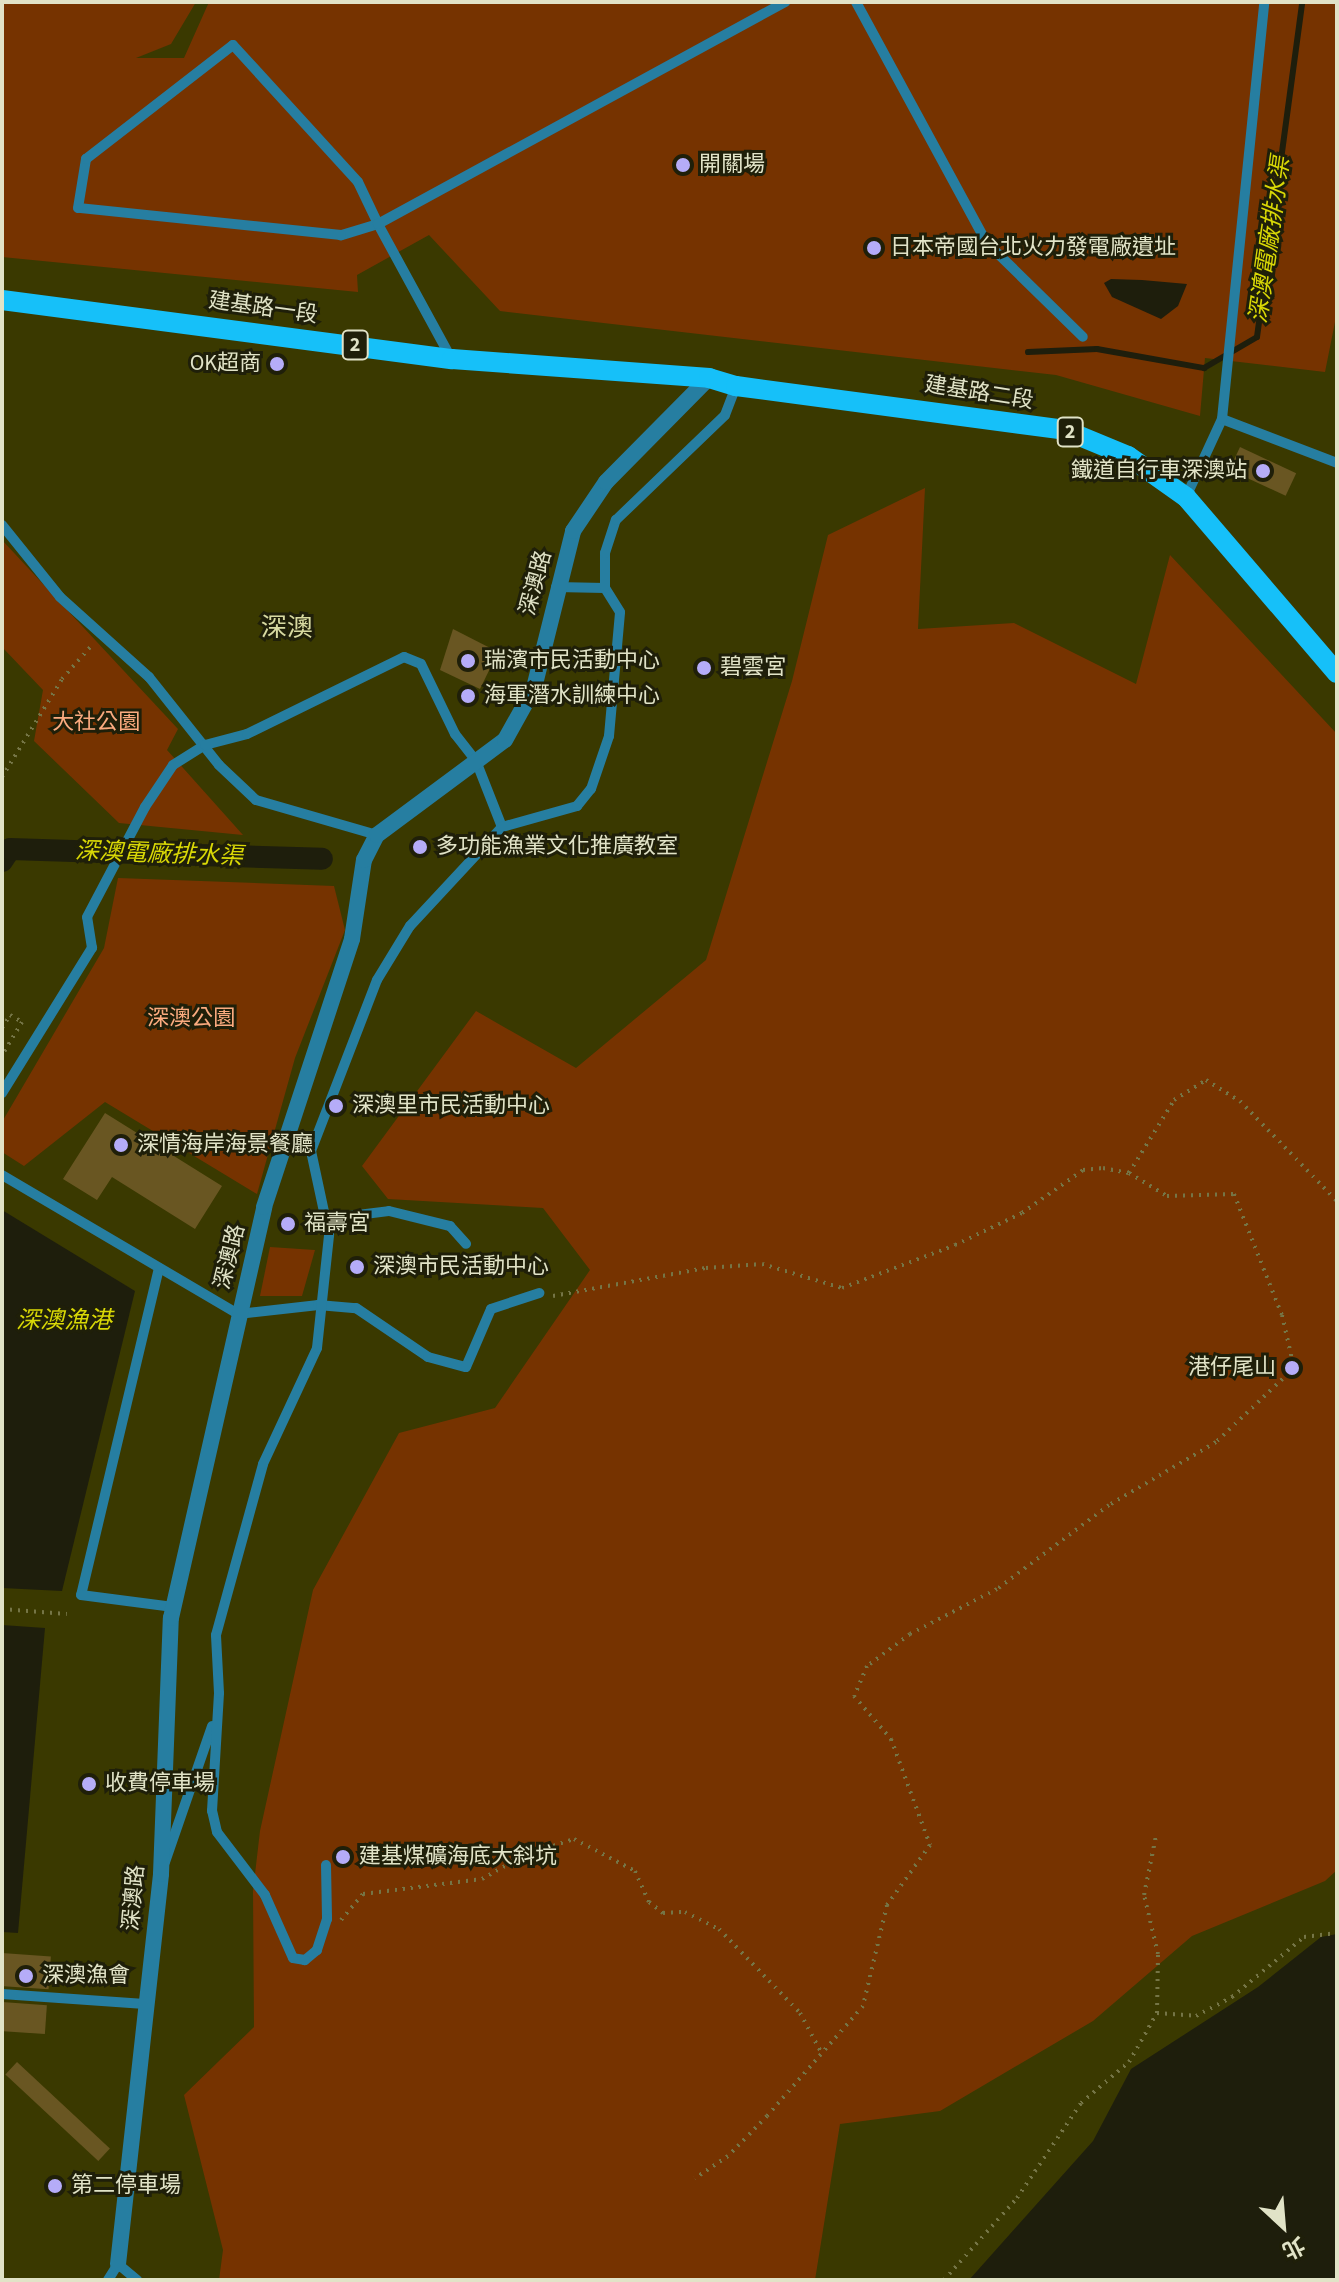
<!DOCTYPE html>
<html>
<head>
<meta charset="utf-8">
<style>
	body { margin:0 }
	#map { position:relative; width:1339px; height:2282px; overflow:hidden; background:#3a3900; font-family:"Source Sans 3","Noto Sans TC",sans-serif }
	div>[style] { position:absolute }
	[style*='--x'] { left:calc(var(--x)*1px); top:calc(var(--y)*1px); width:calc(var(--w)*1px); rotate:calc(var(--a)*1deg) }
	.green>* { inset:0; background:#763300 }
	.water>* { inset:0; background:#1e1e0c }
	.stream>* { height:6px; margin:-3px; padding:0 3px; transform-origin:3px; border-radius:3px; background:#1e1e0c }
	.canal>* { height:22px; margin:-11px; padding:0 11px; transform-origin:11px; border-radius:11px; background:#1e1e0c }
	.building>* { inset:0; background:#695622; transform-origin:0 0 }
	.path>* { height:4px; margin-top:-2px; transform-origin:0; background:repeating-linear-gradient(90deg,#757546 0 2px,transparent 0 8px) }
	.service>* { height:10px; margin:-5px; padding:0 5px; transform-origin:5px; border-radius:5px; background:#267ea1 }
	.minor>* { height:16px; margin:-8px; padding:0 8px; transform-origin:8px; border-radius:8px; background:#267ea1 }
	.primary>* { height:20px; margin:-10px; padding:0 10px; transform-origin:10px; border-radius:10px; background:#16c0f9 }
	.dots>* { width:22px; height:22px; translate:-50% -50%; box-sizing:border-box; border:4px solid #1f1f09; border-radius:50% }
	span { translate:-50% -50%; white-space:nowrap; text-align:center; line-height:1.15; -webkit-text-stroke:6px #1f1f09; paint-order:stroke }
	.shield-label span { padding:2px 6px; background:#1f1f09; border:2px solid; border-radius:6px; -webkit-text-stroke-width:0 }
	.shield-label { font-size:20px; color:#e1e3c7; font-weight:700 }
	.poi-label { font-size:22px; color:#e1e3c7 }
	.left { translate:0 -50%; text-align:left }
	.right { translate:-100% -50%; text-align:right }
	.street-label { font-size:22px; color:#e1e3c7 }
	.park-label { font-size:22px; color:#fbab7f }
	.water-label { font-size:24px; color:#d9d806; font-style:italic }
	.quarter-label { font-size:26px; color:#d8daa1 }
	.frame { position:absolute; inset:0; border:4px solid #e1e3c7; pointer-events:none }
	.north { position:absolute; left:1243px; top:2186px; width:80px; height:80px; -webkit-text-stroke:6px #1f1f09; paint-order:stroke; rotate:154deg; font-size:22px; font-weight:700; line-height:32px; text-align:center; color:#e1e3c7 }
	.north::after { content:''; display:block; margin:auto; width:28px; height:36px; background:#e1e3c7; clip-path:polygon(50% 0,100% 100%,50% 72%,0 100%) }
</style>
</head>
<body>
<div id="map">
	<div class="green">
		<div style="clip-path:polygon(2px 2px,196px 2px,171px 44px,136px 58px,184px 58px,209px 2px,1337px 2px,1337px 312px,1325px 372px,1205px 358px,1200px 416px,1056px 375px,500px 311px,429px 235px,357px 275px,358px 292px,2px 257px)"></div>
		<div style="clip-path:polygon(925px 488px,918px 629px,1014px 623px,1136px 684px,1170px 555px,1337px 734px,1337px 1870px,1325px 1881px,1192px 1936px,1093px 2021px,940px 2111px,840px 2124px,815px 2280px,219px 2280px,223px 2250px,184px 2095px,254px 2027px,253px 1891px,260px 1831px,313px 1590px,399px 1433px,495px 1408px,590px 1270px,543px 1208px,388px 1199px,362px 1166px,476px 1011px,576px 1068px,706px 960px,792px 681px,828px 535px)"></div>
		<div style="clip-path:polygon(2px 540px,178px 729px,167px 750px,243px 835px,119px 823px,34px 741px,43px 690px,2px 647px)"></div>
		<div style="clip-path:polygon(118px 878px,334px 886px,345px 930px,295px 1058px,257px 1194px,105px 1102px,24px 1166px,2px 1152px,2px 1122px,104px 948px)"></div>
		<div style="clip-path:polygon(270px 1247px,315px 1250px,302px 1296px,260px 1296px)"></div>
	</div>
	<div class="water">
		<div style="clip-path:polygon(1111px 279px,1142px 280px,1187px 284px,1178px 306px,1161px 319px,1112px 297px,1104px 283px)"></div>
		<div style="clip-path:polygon(2px 1210px,135px 1291px,62px 1591px,2px 1588px)"></div>
		<div style="clip-path:polygon(2px 1625px,45px 1628px,18px 1933px,2px 1932px)"></div>
		<div style="clip-path:polygon(1337px 1934px,1337px 2280px,969px 2280px,1093px 2141px,1131px 2069px,1258px 1987px,1321px 1937px)"></div>
	</div>
	<div class="stream">
		<div style="--x:1028;--y:352;--w:69;--a:-2.5"></div>
		<div style="--x:1097;--y:349;--w:109;--a:10.1"></div>
		<div style="--x:1204;--y:368;--w:61;--a:-30.3"></div>
		<div style="--x:1257;--y:337;--w:338;--a:-82.3"></div>
	</div>
	<div class="canal">
		<div style="--x:2;--y:861;--w:14;--a:-56"></div>
		<div style="--x:10;--y:849;--w:312;--a:1.8"></div>
	</div>
	<div class="building">
		<div style="left:1240px;top:447px;width:62px;height:25px;rotate:25deg"></div>
		<div style="clip-path:polygon(453px 629px,498px 652px,480px 689px,440px 670px)"></div>
		<div style="clip-path:polygon(105px 1113px,222px 1186px,195px 1229px,112px 1177px,97px 1200px,63px 1179px)"></div>
		<div style="left:2px;top:1953px;width:49px;height:33px;rotate:4deg"></div>
		<div style="left:2px;top:2002px;width:45px;height:29px;rotate:4deg"></div>
		<div style="left:17px;top:2062px;width:127px;height:17px;rotate:43deg"></div>
	</div>
	<div class="path">
		<div style="--x:2;--y:777;--w:115;--a:-58.5"></div>
		<div style="--x:62;--y:679;--w:47;--a:-48.5"></div>
		<div style="--x:2;--y:1028;--w:15;--a:-58"></div>
		<div style="--x:10;--y:1015;--w:14;--a:30"></div>
		<div style="--x:22;--y:1022;--w:39;--a:121"></div>
		<div style="--x:1129;--y:1173;--w:86;--a:-58.3"></div>
		<div style="--x:1174;--y:1100;--w:38;--a:-32"></div>
		<div style="--x:1206;--y:1080;--w:40;--a:32"></div>
		<div style="--x:1240;--y:1101;--w:139;--a:45.9"></div>
		<div style="--x:553;--y:1296;--w:156;--a:-10.4"></div>
		<div style="--x:706;--y:1268;--w:56;--a:-4.1"></div>
		<div style="--x:762;--y:1264;--w:84;--a:16.7"></div>
		<div style="--x:842;--y:1288;--w:121;--a:-20.8"></div>
		<div style="--x:955;--y:1245;--w:74;--a:-25.5"></div>
		<div style="--x:1022;--y:1213;--w:75;--a:-35.2"></div>
		<div style="--x:1083;--y:1170;--w:20;--a:-6"></div>
		<div style="--x:1103;--y:1168;--w:26;--a:11"></div>
		<div style="--x:1129;--y:1173;--w:44;--a:31.2"></div>
		<div style="--x:1167;--y:1196;--w:67;--a:-1.7"></div>
		<div style="--x:1234;--y:1194;--w:130;--a:68.4"></div>
		<div style="--x:1282;--y:1315;--w:54;--a:77.2"></div>
		<div style="--x:1294;--y:1368;--w:108;--a:136.5"></div>
		<div style="--x:1216;--y:1442;--w:124;--a:149.5"></div>
		<div style="--x:1109;--y:1505;--w:140;--a:143.1"></div>
		<div style="--x:997;--y:1589;--w:98;--a:152.7"></div>
		<div style="--x:910;--y:1634;--w:54;--a:143.3"></div>
		<div style="--x:867;--y:1666;--w:33;--a:113"></div>
		<div style="--x:854;--y:1696;--w:57;--a:49.3"></div>
		<div style="--x:891;--y:1739;--w:113;--a:69.8"></div>
		<div style="--x:930;--y:1845;--w:74;--a:125.6"></div>
		<div style="--x:887;--y:1905;--w:104;--a:103.4"></div>
		<div style="--x:863;--y:2006;--w:146;--a:131.1"></div>
		<div style="--x:767;--y:2116;--w:56;--a:134.3"></div>
		<div style="--x:728;--y:2156;--w:40;--a:146"></div>
		<div style="--x:2;--y:1609;--w:65;--a:4.4"></div>
		<div style="--x:341;--y:1920;--w:34;--a:-50"></div>
		<div style="--x:363;--y:1894;--w:120;--a:-7.2"></div>
		<div style="--x:482;--y:1879;--w:47;--a:-29.3"></div>
		<div style="--x:523;--y:1856;--w:54;--a:-18.4"></div>
		<div style="--x:574;--y:1839;--w:69;--a:27.7"></div>
		<div style="--x:635;--y:1871;--w:34;--a:66"></div>
		<div style="--x:649;--y:1902;--w:18;--a:38"></div>
		<div style="--x:663;--y:1913;--w:22;--a:-3"></div>
		<div style="--x:685;--y:1912;--w:38;--a:27"></div>
		<div style="--x:719;--y:1929;--w:117;--a:46"></div>
		<div style="--x:800;--y:2013;--w:44;--a:61.7"></div>
		<div style="--x:1157;--y:2013;--w:39;--a:4"></div>
		<div style="--x:1196;--y:2016;--w:41;--a:-27.8"></div>
		<div style="--x:1232;--y:1997;--w:94;--a:-39.8"></div>
		<div style="--x:1304;--y:1937;--w:33;--a:-7"></div>
		<div style="--x:944;--y:2280;--w:110;--a:-48.3"></div>
		<div style="--x:1017;--y:2198;--w:115;--a:-56"></div>
		<div style="--x:1081;--y:2103;--w:63;--a:-40.5"></div>
		<div style="--x:1129;--y:2062;--w:56;--a:-60.3"></div>
		<div style="--x:1157;--y:2013;--w:59;--a:-89"></div>
		<div style="--x:1158;--y:1954;--w:61;--a:-103.3"></div>
		<div style="--x:1144;--y:1895;--w:60;--a:-78.5"></div>
	</div>
	<div class="service">
		<div style="--x:856;--y:2;--w:274;--a:61.5"></div>
		<div style="--x:987;--y:243;--w:134;--a:44.4"></div>
		<div style="--x:233;--y:45;--w:185;--a:47.6"></div>
		<div style="--x:358;--y:182;--w:47;--a:64.5"></div>
		<div style="--x:378;--y:224;--w:39;--a:163"></div>
		<div style="--x:341;--y:235;--w:264;--a:-174.1"></div>
		<div style="--x:78;--y:208;--w:50;--a:-80.7"></div>
		<div style="--x:86;--y:159;--w:186;--a:-37.8"></div>
		<div style="--x:451;--y:358;--w:153;--a:-118.6"></div>
		<div style="--x:378;--y:224;--w:464;--a:-28.6"></div>
		<div style="--x:1222;--y:419;--w:123;--a:20.9"></div>
		<div style="--x:1186;--y:497;--w:86;--a:-65.2"></div>
		<div style="--x:1222;--y:419;--w:419;--a:-84.2"></div>
		<div style="--x:2;--y:525;--w:92;--a:51.1"></div>
		<div style="--x:60;--y:597;--w:120;--a:42"></div>
		<div style="--x:149;--y:677;--w:112;--a:51.5"></div>
		<div style="--x:219;--y:765;--w:51;--a:43.4"></div>
		<div style="--x:256;--y:800;--w:126;--a:16.1"></div>
		<div style="--x:556;--y:587;--w:49;--a:1.2"></div>
		<div style="--x:2;--y:1093;--w:171;--a:-58.2"></div>
		<div style="--x:92;--y:948;--w:31;--a:-99"></div>
		<div style="--x:87;--y:917;--w:124;--a:-62.2"></div>
		<div style="--x:145;--y:807;--w:50;--a:-56.3"></div>
		<div style="--x:173;--y:765;--w:38;--a:-32"></div>
		<div style="--x:205;--y:745;--w:43;--a:-14.7"></div>
		<div style="--x:247;--y:734;--w:175;--a:-26.1"></div>
		<div style="--x:404;--y:657;--w:18;--a:22"></div>
		<div style="--x:421;--y:664;--w:78;--a:64.1"></div>
		<div style="--x:455;--y:734;--w:34;--a:52"></div>
		<div style="--x:476;--y:761;--w:71;--a:68.5"></div>
		<div style="--x:2;--y:1175;--w:274;--a:30.5"></div>
		<div style="--x:238;--y:1314;--w:81;--a:-6.4"></div>
		<div style="--x:318;--y:1305;--w:38;--a:5"></div>
		<div style="--x:356;--y:1308;--w:87;--a:34.2"></div>
		<div style="--x:428;--y:1357;--w:39;--a:15"></div>
		<div style="--x:466;--y:1367;--w:63;--a:-66.7"></div>
		<div style="--x:491;--y:1309;--w:51;--a:-18.4"></div>
		<div style="--x:325;--y:1219;--w:64;--a:-7.1"></div>
		<div style="--x:389;--y:1211;--w:63;--a:13.8"></div>
		<div style="--x:450;--y:1226;--w:24;--a:48"></div>
		<div style="--x:159;--y:1268;--w:336;--a:103.4"></div>
		<div style="--x:81;--y:1595;--w:93;--a:7.4"></div>
		<div style="--x:165;--y:1862;--w:144;--a:-70.9"></div>
		<div style="--x:326;--y:1865;--w:54;--a:88.9"></div>
		<div style="--x:327;--y:1919;--w:33;--a:108"></div>
		<div style="--x:317;--y:1950;--w:16;--a:140"></div>
		<div style="--x:305;--y:1960;--w:12;--a:-171"></div>
		<div style="--x:293;--y:1958;--w:69;--a:-114"></div>
		<div style="--x:265;--y:1895;--w:79;--a:-127.3"></div>
		<div style="--x:217;--y:1832;--w:22;--a:-103"></div>
		<div style="--x:212;--y:1811;--w:118;--a:-86.6"></div>
		<div style="--x:219;--y:1693;--w:58;--a:-93"></div>
		<div style="--x:216;--y:1635;--w:177;--a:-74.6"></div>
		<div style="--x:263;--y:1464;--w:128;--a:-65"></div>
		<div style="--x:317;--y:1348;--w:114;--a:-83.9"></div>
		<div style="--x:329;--y:1235;--w:86;--a:-102.1"></div>
		<div style="--x:311;--y:1151;--w:183;--a:-68.9"></div>
		<div style="--x:377;--y:980;--w:63;--a:-58.6"></div>
		<div style="--x:410;--y:926;--w:135;--a:-47.1"></div>
		<div style="--x:502;--y:827;--w:78;--a:-15.6"></div>
		<div style="--x:577;--y:806;--w:22;--a:-51"></div>
		<div style="--x:591;--y:789;--w:56;--a:-71.2"></div>
		<div style="--x:609;--y:736;--w:124;--a:-84.9"></div>
		<div style="--x:620;--y:612;--w:28;--a:-122"></div>
		<div style="--x:605;--y:588;--w:35;--a:-90"></div>
		<div style="--x:605;--y:553;--w:35;--a:-72"></div>
		<div style="--x:616;--y:520;--w:151;--a:-43.9"></div>
		<div style="--x:725;--y:415;--w:31;--a:-69"></div>
		<div style="--x:2;--y:1994;--w:143;--a:4"></div>
		<div style="--x:108;--y:2280;--w:19;--a:-58"></div>
		<div style="--x:118;--y:2264;--w:25;--a:40"></div>
	</div>
	<div class="minor">
		<div style="--x:118;--y:2264;--w:392;--a:-83.7"></div>
		<div style="--x:161;--y:1874;--w:256;--a:-87.8"></div>
		<div style="--x:171;--y:1618;--w:421;--a:-77.2"></div>
		<div style="--x:264;--y:1207;--w:282;--a:-71.8"></div>
		<div style="--x:352;--y:939;--w:80;--a:-81.4"></div>
		<div style="--x:364;--y:860;--w:28;--a:-63"></div>
		<div style="--x:377;--y:835;--w:159;--a:-36.6"></div>
		<div style="--x:505;--y:740;--w:60;--a:-60.9"></div>
		<div style="--x:534;--y:688;--w:162;--a:-76"></div>
		<div style="--x:573;--y:531;--w:59;--a:-56"></div>
		<div style="--x:606;--y:482;--w:146;--a:-45.3"></div>
	</div>
	<div class="primary">
		<div style="--x:2;--y:300;--w:454;--a:7.5"></div>
		<div style="--x:452;--y:359;--w:258;--a:4.2"></div>
		<div style="--x:709;--y:378;--w:28;--a:17"></div>
		<div style="--x:736;--y:386;--w:332;--a:7.6"></div>
		<div style="--x:1065;--y:430;--w:68;--a:22.4"></div>
		<div style="--x:1128;--y:456;--w:71;--a:35.3"></div>
		<div style="--x:1186;--y:497;--w:232;--a:49.4"></div>
	</div>
	<div class="dots">
		<div style="left:683px;top:165px;background:#b5acf8"></div>
		<div style="left:874px;top:248px;background:#b5acf8"></div>
		<div style="left:277px;top:364px;background:#b5acf8"></div>
		<div style="left:1263px;top:471px;background:#b5acf8"></div>
		<div style="left:468px;top:661px;background:#b5acf8"></div>
		<div style="left:704px;top:668px;background:#b5acf8"></div>
		<div style="left:468px;top:696px;background:#b5acf8"></div>
		<div style="left:420px;top:847px;background:#b5acf8"></div>
		<div style="left:336px;top:1106px;background:#b5acf8"></div>
		<div style="left:121px;top:1145px;background:#b5acf8"></div>
		<div style="left:288px;top:1224px;background:#b5acf8"></div>
		<div style="left:357px;top:1267px;background:#b5acf8"></div>
		<div style="left:1292px;top:1368px;background:#b5acf8"></div>
		<div style="left:89px;top:1784px;background:#b5acf8"></div>
		<div style="left:343px;top:1857px;background:#b5acf8"></div>
		<div style="left:26px;top:1976px;background:#b5acf8"></div>
		<div style="left:55px;top:2186px;background:#b5acf8"></div>
	</div>
	<div class="shield-label">
		<span style="left:355px;top:345px">2</span>
		<span style="left:1070px;top:432px">2</span>
	</div>
	<div class="poi-label">
		<span class="left" style="left:699px;top:165px">開關場</span>
		<span class="left" style="left:890px;top:248px">日本帝國台北火力發電廠遺址</span>
		<span class="right" style="left:261px;top:364px">OK超商</span>
		<span class="right" style="left:1247px;top:471px">鐵道自行車深澳站</span>
		<span class="left" style="left:484px;top:661px">瑞濱市民活動中心</span>
		<span class="left" style="left:720px;top:668px">碧雲宮</span>
		<span class="left" style="left:484px;top:696px">海軍潛水訓練中心</span>
		<span class="left" style="left:436px;top:847px">多功能漁業文化推廣教室</span>
		<span class="left" style="left:352px;top:1106px">深澳里市民活動中心</span>
		<span class="left" style="left:137px;top:1145px">深情海岸海景餐廳</span>
		<span class="left" style="left:304px;top:1224px">福壽宮</span>
		<span class="left" style="left:373px;top:1267px">深澳市民活動中心</span>
		<span class="right" style="left:1276px;top:1368px">港仔尾山</span>
		<span class="left" style="left:105px;top:1784px">收費停車場</span>
		<span class="left" style="left:359px;top:1857px">建基煤礦海底大斜坑</span>
		<span class="left" style="left:42px;top:1976px">深澳漁會</span>
		<span class="left" style="left:71px;top:2186px">第二停車場</span>
	</div>
	<div class="street-label">
		<span style="left:263px;top:308px;rotate:8deg">建基路一段</span>
		<span style="left:979px;top:393px;rotate:9deg">建基路二段</span>
		<span style="left:536px;top:583px;rotate:-75deg">深澳路</span>
		<span style="left:230px;top:1257px;rotate:-76deg">深澳路</span>
		<span style="left:134px;top:1898px;rotate:-85deg">深澳路</span>
	</div>
	<div class="park-label">
		<span style="left:96px;top:723px">大社公園</span>
		<span style="left:191px;top:1019px">深澳公園</span>
	</div>
	<div class="water-label">
		<span style="left:1270px;top:240px;rotate:-82deg">深澳電廠排水渠</span>
		<span style="left:159px;top:854px;rotate:2deg">深澳電廠排水渠</span>
		<span style="left:64px;top:1321px">深澳漁港</span>
	</div>
	<div class="quarter-label">
		<span style="left:287px;top:628px">深澳</span>
	</div>
	<div class="frame"></div>
	<div class="north">北</div>
</div>
</body>
</html>
